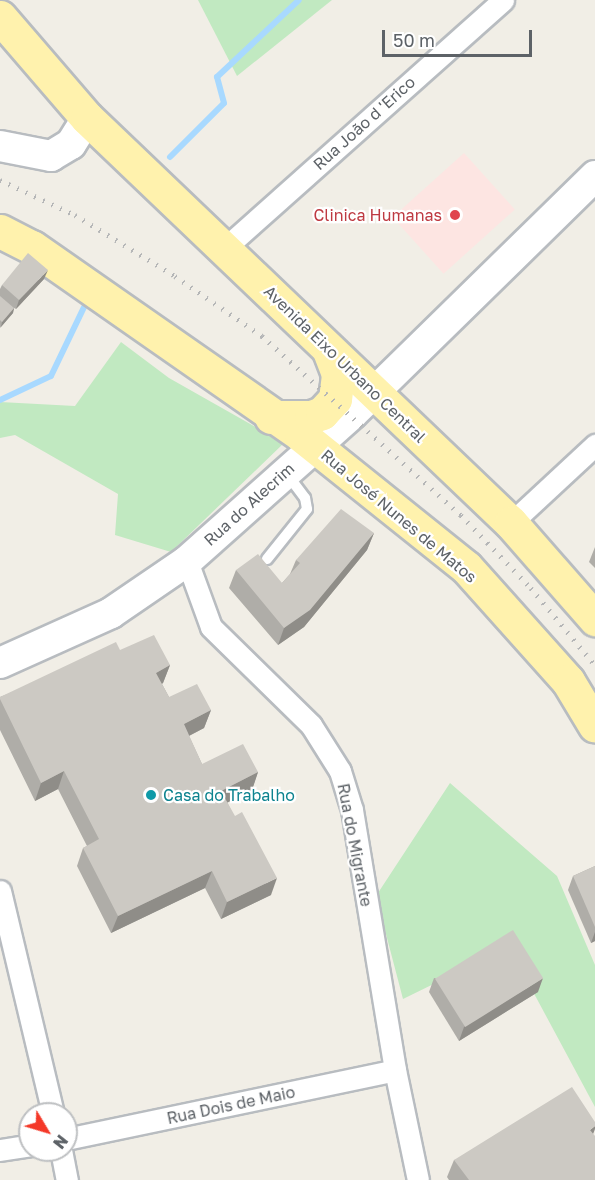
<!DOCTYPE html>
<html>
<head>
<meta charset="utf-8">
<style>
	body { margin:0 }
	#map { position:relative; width:595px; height:1180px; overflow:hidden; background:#f1eee6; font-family:"Golos Text",sans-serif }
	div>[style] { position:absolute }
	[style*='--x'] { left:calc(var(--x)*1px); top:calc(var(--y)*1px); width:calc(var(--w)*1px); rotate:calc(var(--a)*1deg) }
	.medical>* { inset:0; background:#fde5e2; transform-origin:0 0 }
	.green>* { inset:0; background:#c1e9c1 }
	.stream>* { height:6px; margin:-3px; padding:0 3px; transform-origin:3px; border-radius:3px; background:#a8d9ff }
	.roads { filter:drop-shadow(2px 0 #b8bcc0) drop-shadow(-2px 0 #b8bcc0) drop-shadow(0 2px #b8bcc0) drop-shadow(0 -2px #b8bcc0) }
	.lane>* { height:10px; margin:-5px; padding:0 5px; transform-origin:5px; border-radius:5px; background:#fff }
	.street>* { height:21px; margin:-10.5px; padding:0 10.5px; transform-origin:10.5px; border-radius:10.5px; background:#fff }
	.secondary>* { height:30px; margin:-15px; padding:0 15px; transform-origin:15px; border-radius:15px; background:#fff }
	.primary>* { height:33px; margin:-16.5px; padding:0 16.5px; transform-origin:16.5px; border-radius:16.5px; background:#fff2ad }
	.rail>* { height:4.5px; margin-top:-2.25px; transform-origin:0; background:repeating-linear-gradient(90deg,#b5b6b7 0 1.5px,transparent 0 9.5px) }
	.wall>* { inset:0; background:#afada8 }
	.shaded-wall>* { inset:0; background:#8f8d88 }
	.building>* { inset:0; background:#ccc9c3; transform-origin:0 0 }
	.dots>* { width:16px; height:16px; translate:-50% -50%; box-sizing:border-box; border:3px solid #fff; border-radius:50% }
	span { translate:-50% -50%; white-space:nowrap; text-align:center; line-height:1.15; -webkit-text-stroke:4.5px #fff; paint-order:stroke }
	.street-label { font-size:16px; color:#5d6267 }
	.health-label { font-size:16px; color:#be3a42 }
	.right { translate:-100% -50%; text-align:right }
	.culture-label { font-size:16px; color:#0d838f }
	.left { translate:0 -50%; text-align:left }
	.north { position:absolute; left:18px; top:1102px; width:60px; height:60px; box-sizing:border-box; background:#fff; border:2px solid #bec0c2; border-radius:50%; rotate:128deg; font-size:16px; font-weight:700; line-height:24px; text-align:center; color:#5d6267 }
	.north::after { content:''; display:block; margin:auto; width:21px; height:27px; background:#f43828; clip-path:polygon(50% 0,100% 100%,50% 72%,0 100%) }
	.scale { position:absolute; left:382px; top:30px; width:150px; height:27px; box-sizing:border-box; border:3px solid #5d6267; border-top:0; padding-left:8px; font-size:18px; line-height:21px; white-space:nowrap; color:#5d6267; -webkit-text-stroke:4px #fff; paint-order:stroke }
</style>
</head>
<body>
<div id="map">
	<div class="medical">
		<div style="left:464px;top:153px;width:76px;height:96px;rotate:48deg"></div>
	</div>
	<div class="green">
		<div style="clip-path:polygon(198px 0,332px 0,237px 76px)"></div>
		<div style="clip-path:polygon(121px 342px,169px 378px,284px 443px,171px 552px,115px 535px,118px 494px,15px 435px,0 438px,0 402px,75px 406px)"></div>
		<div style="clip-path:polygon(450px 783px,557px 876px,595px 965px,595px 1107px,509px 947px,403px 999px,376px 896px)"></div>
	</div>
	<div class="stream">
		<div style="--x:170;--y:157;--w:76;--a:-45"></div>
		<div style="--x:224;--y:103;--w:27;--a:-105"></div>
		<div style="--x:217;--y:77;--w:112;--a:-43.2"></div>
		<div style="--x:0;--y:400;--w:56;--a:-25.2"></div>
		<div style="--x:51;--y:376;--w:76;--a:-64.4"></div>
	</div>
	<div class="roads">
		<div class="lane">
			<div style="--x:267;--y:559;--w:64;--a:-51.3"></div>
			<div style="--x:307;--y:509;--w:11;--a:-100"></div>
			<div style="--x:305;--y:498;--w:30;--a:-127"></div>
		</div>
		<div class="street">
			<div style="--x:226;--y:247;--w:371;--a:-41.7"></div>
			<div style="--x:511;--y:523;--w:115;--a:-42.9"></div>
			<div style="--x:187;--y:561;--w:70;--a:70"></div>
			<div style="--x:211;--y:627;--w:140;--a:44.4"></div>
			<div style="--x:311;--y:725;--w:54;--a:57.8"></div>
			<div style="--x:340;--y:771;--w:41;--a:72.9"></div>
			<div style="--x:352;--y:810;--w:264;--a:80.6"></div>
			<div style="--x:395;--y:1070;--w:112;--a:78.2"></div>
			<div style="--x:0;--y:891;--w:229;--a:76.6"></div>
			<div style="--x:66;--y:1139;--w:336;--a:-11.8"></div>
			<div style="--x:0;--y:1150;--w:30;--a:-9"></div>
			<div style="--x:61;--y:1150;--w:31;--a:79"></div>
		</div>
		<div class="secondary">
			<div style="--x:0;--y:146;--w:52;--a:11.1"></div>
			<div style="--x:51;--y:156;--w:23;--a:-31"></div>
			<div style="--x:71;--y:144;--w:31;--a:-58"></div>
			<div style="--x:0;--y:663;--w:122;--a:-24.2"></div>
			<div style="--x:111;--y:613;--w:92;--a:-34.4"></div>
			<div style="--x:187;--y:561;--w:221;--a:-41.7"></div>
			<div style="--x:352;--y:414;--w:340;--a:-44.4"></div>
		</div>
		<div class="primary">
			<div style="--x:0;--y:17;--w:133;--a:49.3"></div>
			<div style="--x:87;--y:118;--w:586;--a:43.69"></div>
			<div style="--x:511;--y:523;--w:128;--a:48.8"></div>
			<div style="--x:0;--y:231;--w:36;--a:27"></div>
			<div style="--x:32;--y:247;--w:328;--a:34.9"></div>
			<div style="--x:301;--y:435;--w:211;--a:38.7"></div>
			<div style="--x:466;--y:567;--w:153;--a:48.2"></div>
			<div style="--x:568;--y:681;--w:52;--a:59"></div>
			<div style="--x:271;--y:417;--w:40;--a:0"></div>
			<div style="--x:311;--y:417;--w:12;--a:-20"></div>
			<div style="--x:322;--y:413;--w:19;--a:-47"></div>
			<div style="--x:335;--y:399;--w:25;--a:-83"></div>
			<div style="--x:338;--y:374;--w:26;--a:-111"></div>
		</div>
	</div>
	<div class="rail">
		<div style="--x:0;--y:180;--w:83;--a:25"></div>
		<div style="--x:75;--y:215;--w:117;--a:31.4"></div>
		<div style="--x:175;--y:276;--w:106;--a:34.6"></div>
		<div style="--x:262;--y:336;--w:268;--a:42"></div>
		<div style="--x:461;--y:515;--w:101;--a:46.2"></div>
		<div style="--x:531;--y:588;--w:100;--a:50.3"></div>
	</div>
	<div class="wall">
		<div style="clip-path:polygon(44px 279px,16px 309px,14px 308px,13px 313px,0 328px,0 289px,2px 285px)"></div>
		<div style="clip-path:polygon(374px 533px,367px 550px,304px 627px,278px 645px,229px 588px,236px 570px,282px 583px,290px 574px,296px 560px)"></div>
		<div style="clip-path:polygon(595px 547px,595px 568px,589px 562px)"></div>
		<div style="clip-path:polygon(120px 650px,170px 665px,163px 683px,162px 684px,169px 697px,211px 710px,204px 728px,189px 736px,202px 764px,258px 772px,252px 790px,227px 802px,271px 895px,221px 919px,205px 888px,111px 933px,77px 866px,83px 848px,87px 846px,58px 789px,35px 801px,0 730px,0 697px)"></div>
		<div style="clip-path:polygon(595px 866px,595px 941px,591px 943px,568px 890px,573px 876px)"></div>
		<div style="clip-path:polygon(434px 978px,538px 992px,459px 1041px,429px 992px)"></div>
		<div style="clip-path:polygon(593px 1134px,595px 1180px,449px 1180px,447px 1177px,454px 1160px)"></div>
	</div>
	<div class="shaded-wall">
		<div style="clip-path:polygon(48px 270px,44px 279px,16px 309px,19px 300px)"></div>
		<div style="clip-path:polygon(14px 308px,13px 313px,1px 327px,2px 322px)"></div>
		<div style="clip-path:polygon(374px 533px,367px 550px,304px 627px,278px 645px,284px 628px)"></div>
		<div style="clip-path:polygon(170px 665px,163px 683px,150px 690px,156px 673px)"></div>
		<div style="clip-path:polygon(211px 710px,204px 728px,177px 742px,184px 724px)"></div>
		<div style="clip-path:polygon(64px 771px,58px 789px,35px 801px,41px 783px)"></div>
		<div style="clip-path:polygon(258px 772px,252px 790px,215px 809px,221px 791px)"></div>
		<div style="clip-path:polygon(212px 871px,205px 888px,111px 933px,118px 916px)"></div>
		<div style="clip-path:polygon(277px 878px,271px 895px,221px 919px,227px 902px)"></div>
		<div style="clip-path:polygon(595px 932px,595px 941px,591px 943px)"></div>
		<div style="clip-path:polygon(543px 978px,538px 992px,459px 1041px,464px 1027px)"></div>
		<div style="clip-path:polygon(595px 1126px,595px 1129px,590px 1142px,590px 1130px)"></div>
	</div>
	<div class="building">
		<div style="clip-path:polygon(28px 253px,48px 270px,19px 300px,2px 285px)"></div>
		<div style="clip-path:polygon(0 296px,14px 308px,2px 322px,0 320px)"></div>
		<div style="clip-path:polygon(341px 509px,374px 533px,310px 610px,284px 628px,236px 570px,258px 554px,282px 583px,300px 563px,296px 560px)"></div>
		<div style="clip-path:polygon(154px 635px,170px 665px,156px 673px,169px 697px,197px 684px,211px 710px,184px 724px,202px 764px,243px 744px,258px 772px,221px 791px,235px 816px,242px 812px,277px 878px,227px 902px,212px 871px,118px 916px,83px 848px,99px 839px,64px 771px,41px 783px,0 699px,0 697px,116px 642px,120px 650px)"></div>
		<div style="clip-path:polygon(595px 866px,595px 927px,573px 876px)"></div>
		<div style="left:513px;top:930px;width:57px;height:92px;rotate:58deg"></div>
		<div style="clip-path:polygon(572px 1087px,595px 1122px,595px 1126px,590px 1130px,595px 1136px,595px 1180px,469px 1180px,454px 1160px)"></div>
	</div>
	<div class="dots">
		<div style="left:455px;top:215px;background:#e0444e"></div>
		<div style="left:151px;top:795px;background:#0f9aa8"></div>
	</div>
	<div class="street-label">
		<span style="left:364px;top:123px;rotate:-42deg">Rua João d 'Erico</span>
		<span style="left:345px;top:364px;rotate:44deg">Avenida Eixo Urbano Central</span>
		<span style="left:249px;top:504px;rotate:-42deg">Rua do Alecrim</span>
		<span style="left:399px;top:516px;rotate:40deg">Rua José Nunes de Matos</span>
		<span style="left:355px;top:845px;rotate:79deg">Rua do Migrante</span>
		<span style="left:231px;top:1105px;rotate:-12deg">Rua Dois de Maio</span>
	</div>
	<div class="health-label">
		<span class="right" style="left:442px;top:215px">Clinica Humanas</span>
	</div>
	<div class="culture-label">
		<span class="left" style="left:163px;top:795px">Casa do Trabalho</span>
	</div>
	<div class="north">N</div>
	<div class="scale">50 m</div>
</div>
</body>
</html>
